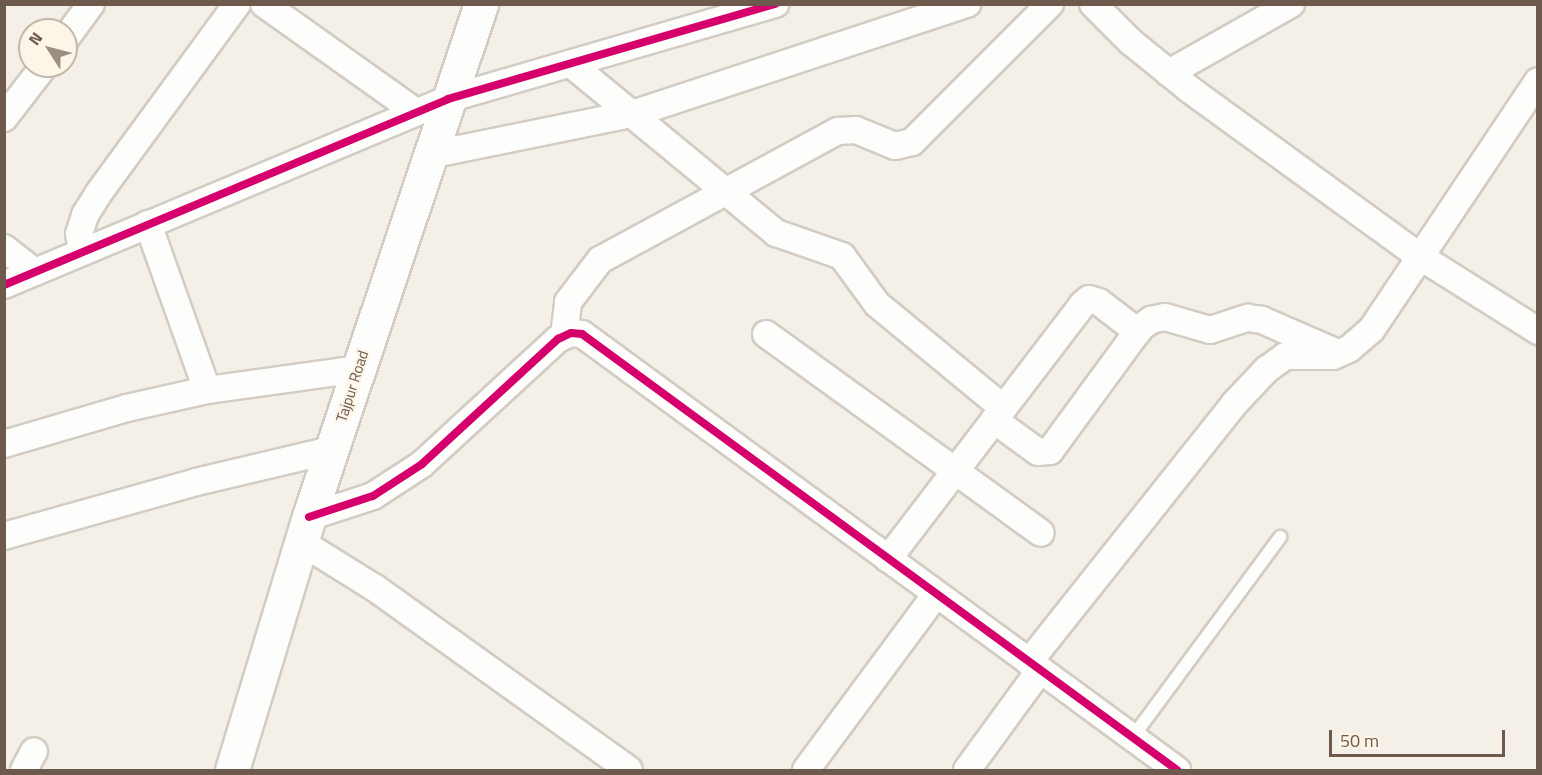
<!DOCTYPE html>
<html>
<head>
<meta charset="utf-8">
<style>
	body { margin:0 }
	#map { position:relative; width:1542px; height:775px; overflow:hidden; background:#f4f0e7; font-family:"Titillium Web",sans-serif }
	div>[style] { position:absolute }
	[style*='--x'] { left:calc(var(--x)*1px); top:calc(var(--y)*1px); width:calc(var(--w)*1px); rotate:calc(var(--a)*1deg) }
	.roads { filter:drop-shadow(2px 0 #d2ccc4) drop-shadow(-2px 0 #d2ccc4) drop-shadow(0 2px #d2ccc4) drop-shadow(0 -2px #d2ccc4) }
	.service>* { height:12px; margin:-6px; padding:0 6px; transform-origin:6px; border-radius:6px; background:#fdfdfb }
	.minor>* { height:26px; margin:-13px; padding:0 13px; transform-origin:13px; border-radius:13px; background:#fdfdfb }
	.secondary>* { height:33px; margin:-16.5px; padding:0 16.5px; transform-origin:16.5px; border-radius:16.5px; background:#fdfdfb }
	.cycleway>* { height:8px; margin:-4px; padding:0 4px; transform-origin:4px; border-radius:4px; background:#d6006c }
	span { translate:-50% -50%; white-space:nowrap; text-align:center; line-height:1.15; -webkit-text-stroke:4.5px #fcf5e8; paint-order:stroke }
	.street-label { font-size:15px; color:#6d5a4c }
	.frame { position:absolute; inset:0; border:6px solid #6d5a4c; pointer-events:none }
	.north { position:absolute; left:18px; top:18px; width:60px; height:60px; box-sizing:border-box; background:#fcf5e8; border:2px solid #c3b7aa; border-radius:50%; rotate:306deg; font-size:16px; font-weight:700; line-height:24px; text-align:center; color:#6d5a4c }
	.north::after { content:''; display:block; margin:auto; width:21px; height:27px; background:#9c8e82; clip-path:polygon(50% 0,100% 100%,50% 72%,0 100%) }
	.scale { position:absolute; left:1329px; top:730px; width:176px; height:27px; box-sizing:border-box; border:3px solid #6d5a4c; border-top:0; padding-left:8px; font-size:18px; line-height:21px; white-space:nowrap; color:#6d5a4c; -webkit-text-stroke:4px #fcf5e8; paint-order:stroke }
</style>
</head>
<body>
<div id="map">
	<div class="roads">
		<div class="service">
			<div style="--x:1132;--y:738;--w:250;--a:-53.6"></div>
		</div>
		<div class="minor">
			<div style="--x:264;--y:4;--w:186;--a:35.4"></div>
			<div style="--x:1093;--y:4;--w:54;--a:45"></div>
			<div style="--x:1131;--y:42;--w:75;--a:39"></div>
			<div style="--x:1189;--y:89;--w:284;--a:36"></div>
			<div style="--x:1419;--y:256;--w:141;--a:32.2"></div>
			<div style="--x:66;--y:38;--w:42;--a:-53.7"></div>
			<div style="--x:571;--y:64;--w:266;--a:39.5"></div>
			<div style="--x:776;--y:233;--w:70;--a:19.2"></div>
			<div style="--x:842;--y:256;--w:59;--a:53.9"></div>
			<div style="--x:877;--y:304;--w:163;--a:39.5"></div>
			<div style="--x:1169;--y:73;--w:140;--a:-29.5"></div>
			<div style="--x:4;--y:118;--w:66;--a:-52.4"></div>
			<div style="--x:430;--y:155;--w:206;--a:-11.5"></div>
			<div style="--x:632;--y:114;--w:353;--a:-18.2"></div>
			<div style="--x:148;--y:224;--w:176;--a:70.4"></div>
			<div style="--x:4;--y:248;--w:39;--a:38"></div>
			<div style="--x:82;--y:252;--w:18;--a:-99"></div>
			<div style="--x:79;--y:234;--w:20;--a:-72"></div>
			<div style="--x:85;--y:215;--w:25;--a:-58"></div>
			<div style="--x:98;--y:194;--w:235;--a:-53.8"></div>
			<div style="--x:4;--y:285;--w:481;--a:-22.7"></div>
			<div style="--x:448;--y:99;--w:341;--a:-16.2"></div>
			<div style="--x:766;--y:334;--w:339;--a:35.9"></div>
			<div style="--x:564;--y:336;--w:34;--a:-83"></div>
			<div style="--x:568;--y:302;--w:53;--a:-52.7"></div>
			<div style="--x:600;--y:260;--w:271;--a:-28.5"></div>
			<div style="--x:838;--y:131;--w:18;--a:-3"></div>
			<div style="--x:856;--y:130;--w:42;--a:22.3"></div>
			<div style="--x:895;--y:146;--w:17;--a:-13"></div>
			<div style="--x:912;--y:142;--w:195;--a:-45"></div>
			<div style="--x:994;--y:420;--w:54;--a:36"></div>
			<div style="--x:1038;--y:452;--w:12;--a:-5"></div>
			<div style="--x:1050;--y:451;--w:152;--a:-53.8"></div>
			<div style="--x:1140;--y:328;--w:14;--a:-36"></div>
			<div style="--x:1151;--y:320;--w:14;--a:-12"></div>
			<div style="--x:1165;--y:317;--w:47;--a:16.1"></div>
			<div style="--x:1210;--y:330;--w:40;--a:-18"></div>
			<div style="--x:1248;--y:318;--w:14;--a:8"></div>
			<div style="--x:1262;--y:320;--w:77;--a:23.6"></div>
			<div style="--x:4;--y:444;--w:128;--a:-16.3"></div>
			<div style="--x:127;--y:408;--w:82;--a:-12.7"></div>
			<div style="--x:207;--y:390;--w:152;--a:-7.9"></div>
			<div style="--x:309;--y:517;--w:67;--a:-18.2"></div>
			<div style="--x:373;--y:496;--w:59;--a:-33.1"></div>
			<div style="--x:422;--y:464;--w:185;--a:-42.6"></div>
			<div style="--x:558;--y:339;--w:14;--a:-25"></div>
			<div style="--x:571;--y:333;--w:11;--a:5"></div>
			<div style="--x:582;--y:334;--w:738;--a:36.23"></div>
			<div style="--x:4;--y:536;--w:199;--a:-15.7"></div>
			<div style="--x:196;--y:482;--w:139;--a:-13.3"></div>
			<div style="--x:301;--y:542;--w:87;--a:31.9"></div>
			<div style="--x:375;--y:588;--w:312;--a:35.6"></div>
			<div style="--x:888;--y:559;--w:320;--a:-52.6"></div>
			<div style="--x:1082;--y:305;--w:9;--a:-41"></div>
			<div style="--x:1089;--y:299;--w:10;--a:17"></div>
			<div style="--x:1099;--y:302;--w:49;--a:37.6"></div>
			<div style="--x:1029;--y:662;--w:330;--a:-51.5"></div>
			<div style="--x:1234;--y:404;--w:47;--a:-46.7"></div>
			<div style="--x:1266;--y:370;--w:24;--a:-36"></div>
			<div style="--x:1285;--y:356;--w:48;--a:0"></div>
			<div style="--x:1333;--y:356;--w:17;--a:-24"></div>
			<div style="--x:1349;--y:349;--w:30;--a:-41"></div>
			<div style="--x:1372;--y:329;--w:298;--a:-56.2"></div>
			<div style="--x:24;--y:770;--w:21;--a:-62"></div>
			<div style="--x:806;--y:770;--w:219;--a:-53.5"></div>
			<div style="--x:967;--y:770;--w:124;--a:-53.9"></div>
		</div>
		<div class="secondary">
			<div style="--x:232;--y:770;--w:264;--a:-73.1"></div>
			<div style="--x:309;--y:517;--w:541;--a:-71.46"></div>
		</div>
	</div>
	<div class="cycleway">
		<div style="--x:4;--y:285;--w:481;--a:-22.7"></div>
		<div style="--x:448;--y:99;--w:341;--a:-16.2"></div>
		<div style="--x:309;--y:517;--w:67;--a:-18.2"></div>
		<div style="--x:373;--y:496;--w:59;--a:-33.1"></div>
		<div style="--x:422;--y:464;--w:185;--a:-42.6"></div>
		<div style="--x:558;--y:339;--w:14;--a:-25"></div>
		<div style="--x:571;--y:333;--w:11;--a:5"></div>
		<div style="--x:582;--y:334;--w:738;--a:36.23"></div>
	</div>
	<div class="street-label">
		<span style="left:352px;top:386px;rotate:-72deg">Tajpur Road</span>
	</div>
	<div class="frame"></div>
	<div class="north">N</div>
	<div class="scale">50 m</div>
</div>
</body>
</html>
